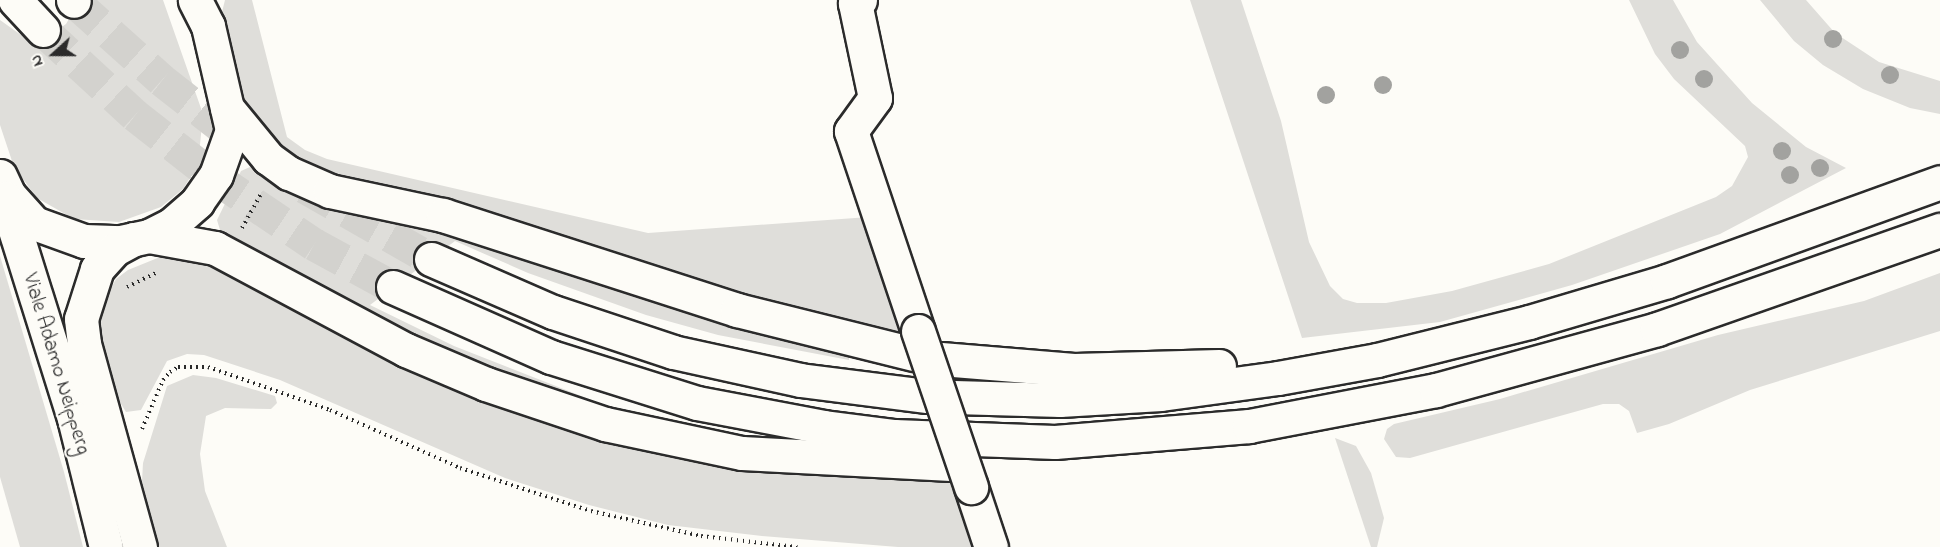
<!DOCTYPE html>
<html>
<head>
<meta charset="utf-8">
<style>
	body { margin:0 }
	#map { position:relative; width:1940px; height:547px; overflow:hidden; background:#fdfcf7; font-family:"Indie Flower",sans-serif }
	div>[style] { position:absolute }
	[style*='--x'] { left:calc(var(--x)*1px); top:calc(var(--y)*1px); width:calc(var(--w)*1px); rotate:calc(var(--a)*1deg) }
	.green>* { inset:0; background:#dfdeda }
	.highway-tunnel>* { height:33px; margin-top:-16.5px; transform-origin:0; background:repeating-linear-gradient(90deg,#d3d2ce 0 33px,transparent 0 49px) }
	.path>* { height:4px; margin-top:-2px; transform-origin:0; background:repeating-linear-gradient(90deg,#2b2b2b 0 1.5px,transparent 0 6px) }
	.roads { filter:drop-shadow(2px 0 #2b2b2b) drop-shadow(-2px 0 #2b2b2b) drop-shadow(0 2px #2b2b2b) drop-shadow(0 -2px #2b2b2b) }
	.minor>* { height:33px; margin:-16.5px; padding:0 16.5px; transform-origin:16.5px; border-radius:16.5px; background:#fdfcf7 }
	.major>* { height:33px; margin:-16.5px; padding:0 16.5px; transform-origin:16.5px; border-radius:16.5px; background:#fdfcf7 }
	.highway>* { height:33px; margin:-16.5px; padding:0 16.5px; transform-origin:16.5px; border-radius:16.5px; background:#fdfcf7 }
	.bridges { filter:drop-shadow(2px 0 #2b2b2b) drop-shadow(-2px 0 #2b2b2b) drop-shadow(0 2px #2b2b2b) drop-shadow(0 -2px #2b2b2b) }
	.minor-bridge>* { height:33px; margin:-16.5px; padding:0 16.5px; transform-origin:16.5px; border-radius:16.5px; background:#fdfcf7 }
	.trees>* { width:18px; height:18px; margin:-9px; border-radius:50%; background:#a2a29f }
	span { translate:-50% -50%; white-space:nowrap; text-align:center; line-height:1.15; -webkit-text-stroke:4.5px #fdfcf7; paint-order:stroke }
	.street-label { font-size:21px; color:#2b2b2b }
	.north { position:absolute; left:24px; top:24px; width:60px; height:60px; -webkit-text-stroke:4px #fdfcf7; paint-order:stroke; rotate:249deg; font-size:16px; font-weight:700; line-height:24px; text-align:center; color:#2b2b2b }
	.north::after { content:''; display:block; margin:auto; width:21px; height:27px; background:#2b2b2b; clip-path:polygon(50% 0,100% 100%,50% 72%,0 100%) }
</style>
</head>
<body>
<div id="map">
	<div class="green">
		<div style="clip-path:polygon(80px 0,163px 0,203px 114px,198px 165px,183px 189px,161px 207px,119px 222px,74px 219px,37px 198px,14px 167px,0 125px,0 20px,21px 35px,53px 33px,66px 24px)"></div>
		<div style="clip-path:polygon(225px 0,252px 0,287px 137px,305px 150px,327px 159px,648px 233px,869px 217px,906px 333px,758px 298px,451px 201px,330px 175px,285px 153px,245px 102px,225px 48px,220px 20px)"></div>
		<div style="clip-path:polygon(1190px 0,1241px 0,1281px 121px,1309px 242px,1330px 286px,1343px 299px,1357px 303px,1386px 303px,1452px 291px,1549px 264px,1716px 197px,1732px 186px,1748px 157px,1745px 146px,1674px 79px,1655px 54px,1629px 0,1673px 0,1697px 42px,1752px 103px,1806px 147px,1846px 168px,1720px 234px,1572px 285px,1440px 322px,1302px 338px)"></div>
		<div style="clip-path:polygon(1760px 0,1806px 0,1835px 33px,1879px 62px,1940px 81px,1940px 114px,1910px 108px,1863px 89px,1823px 65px,1794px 41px)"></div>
		<div style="clip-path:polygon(250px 167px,277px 184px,849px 354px,849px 360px,718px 335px,646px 315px,528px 273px,455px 241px,370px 305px,454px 346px,589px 399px,587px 403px,435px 346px,286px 270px,220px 230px,217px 220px,241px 171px)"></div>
		<div style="clip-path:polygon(0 256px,64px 472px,83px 547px,20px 547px,0 477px)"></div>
		<div style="clip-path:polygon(180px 256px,202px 259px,407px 370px,589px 438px,732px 468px,957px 483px,978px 547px,898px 547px,762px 536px,668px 525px,589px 505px,505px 478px,280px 380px,204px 355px,187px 354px,167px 361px,141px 410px,126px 412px,115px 394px,100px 343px,102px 305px,116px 279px,128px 270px,160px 257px)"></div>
		<div style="clip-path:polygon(1940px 273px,1940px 331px,1750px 390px,1669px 424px,1637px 433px,1629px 411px,1619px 404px,1603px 404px,1410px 458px,1396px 457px,1384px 439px,1387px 429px,1394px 424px,1500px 399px,1718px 335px,1864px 301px)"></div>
		<div style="clip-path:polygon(193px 375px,216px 378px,275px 396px,277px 403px,271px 409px,225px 408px,206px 416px,200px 454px,205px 491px,227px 547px,158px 547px,142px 481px,143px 463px,167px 386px)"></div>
		<div style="clip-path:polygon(1335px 438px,1356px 446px,1371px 473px,1384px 518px,1377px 547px,1371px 547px)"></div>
	</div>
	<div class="highway-tunnel">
		<div style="--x:74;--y:1;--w:118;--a:41.9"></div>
		<div style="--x:162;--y:80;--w:112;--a:38.1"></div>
		<div style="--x:43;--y:30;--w:125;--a:42.7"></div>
		<div style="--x:135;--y:115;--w:99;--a:38"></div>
		<div style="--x:213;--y:176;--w:122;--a:34"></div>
		<div style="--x:314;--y:244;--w:90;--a:28.6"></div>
		<div style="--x:305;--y:187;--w:145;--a:29.7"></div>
	</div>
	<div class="path">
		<div style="--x:242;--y:228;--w:41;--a:-60.9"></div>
		<div style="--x:127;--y:287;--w:34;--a:-26"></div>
		<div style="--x:142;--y:429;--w:53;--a:-66.8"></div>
		<div style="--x:163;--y:380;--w:11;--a:-49"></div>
		<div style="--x:170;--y:372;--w:9;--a:-32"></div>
		<div style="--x:178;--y:367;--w:30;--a:0"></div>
		<div style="--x:208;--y:367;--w:129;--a:19.4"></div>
		<div style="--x:330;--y:410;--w:142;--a:24"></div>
		<div style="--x:460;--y:468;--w:138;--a:18.2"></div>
		<div style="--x:591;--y:511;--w:113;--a:12.8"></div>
		<div style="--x:701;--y:536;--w:97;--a:6.5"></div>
	</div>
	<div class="roads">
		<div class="minor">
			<div style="--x:860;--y:0;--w:6;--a:149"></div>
			<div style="--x:855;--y:3;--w:97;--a:78.1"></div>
			<div style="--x:875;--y:98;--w:41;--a:126"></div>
			<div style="--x:851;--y:131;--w:211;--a:71.5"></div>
			<div style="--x:971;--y:487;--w:63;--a:71.6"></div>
		</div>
		<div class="major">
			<div style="--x:0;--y:176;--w:21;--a:65"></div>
			<div style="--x:9;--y:195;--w:38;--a:48"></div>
			<div style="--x:34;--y:223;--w:53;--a:19.8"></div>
			<div style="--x:84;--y:241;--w:37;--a:2"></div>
			<div style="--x:121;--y:242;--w:29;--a:-12"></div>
			<div style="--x:149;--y:236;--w:25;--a:-27"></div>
			<div style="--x:171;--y:225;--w:35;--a:-41"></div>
			<div style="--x:197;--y:202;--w:33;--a:-55"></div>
			<div style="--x:216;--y:175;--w:48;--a:-70.4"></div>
			<div style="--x:232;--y:130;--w:107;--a:-103"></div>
			<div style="--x:208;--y:26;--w:29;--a:-117"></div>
			<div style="--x:5;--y:198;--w:231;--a:72.6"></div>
			<div style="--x:74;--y:418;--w:133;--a:76.1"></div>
			<div style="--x:134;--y:239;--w:21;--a:152"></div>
			<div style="--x:115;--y:249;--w:27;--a:132"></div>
			<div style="--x:97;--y:269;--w:52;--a:107.7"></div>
			<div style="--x:81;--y:319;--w:25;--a:83"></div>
			<div style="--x:84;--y:344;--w:211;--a:74.6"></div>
		</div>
		<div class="highway">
			<div style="--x:15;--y:0;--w:41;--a:47"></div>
			<div style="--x:73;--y:0;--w:1;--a:45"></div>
			<div style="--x:227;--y:108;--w:65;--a:50.6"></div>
			<div style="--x:268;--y:158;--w:26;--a:36"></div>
			<div style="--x:289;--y:173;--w:45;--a:23.7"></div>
			<div style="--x:330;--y:191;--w:116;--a:12"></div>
			<div style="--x:443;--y:215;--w:309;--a:17.9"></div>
			<div style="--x:737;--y:310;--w:182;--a:14"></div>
			<div style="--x:149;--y:236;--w:67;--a:10.3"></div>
			<div style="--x:215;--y:248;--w:217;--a:28.1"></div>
			<div style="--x:406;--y:350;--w:87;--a:23"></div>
			<div style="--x:486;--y:384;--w:126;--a:18.6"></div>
			<div style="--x:605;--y:424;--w:140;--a:12"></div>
			<div style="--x:742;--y:453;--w:209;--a:3"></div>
			<div style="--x:431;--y:259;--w:133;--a:23.5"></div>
			<div style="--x:553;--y:312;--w:126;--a:18.4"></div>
			<div style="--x:673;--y:352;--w:130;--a:12.4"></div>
			<div style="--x:800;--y:380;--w:128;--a:7.2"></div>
			<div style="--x:393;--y:287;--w:173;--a:23.9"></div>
			<div style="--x:551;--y:357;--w:153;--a:17.5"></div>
			<div style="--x:697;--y:403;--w:129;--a:10.7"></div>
			<div style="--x:824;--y:427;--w:71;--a:7.3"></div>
			<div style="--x:894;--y:436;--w:161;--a:2.1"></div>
			<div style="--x:1055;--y:442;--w:195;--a:-4.7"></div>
			<div style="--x:1249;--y:426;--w:190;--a:-10.9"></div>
			<div style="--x:1436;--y:390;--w:229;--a:-15.4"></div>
			<div style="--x:1657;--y:329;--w:300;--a:-19.3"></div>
			<div style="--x:941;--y:359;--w:133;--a:4.7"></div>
			<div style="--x:1074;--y:370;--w:145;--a:-1.6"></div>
			<div style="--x:954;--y:397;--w:106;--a:1.6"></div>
			<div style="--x:1060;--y:400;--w:101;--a:-3.4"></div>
			<div style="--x:1161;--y:394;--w:118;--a:-7.8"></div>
			<div style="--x:1278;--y:378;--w:101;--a:-10.3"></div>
			<div style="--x:1377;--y:360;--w:157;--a:-14"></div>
			<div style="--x:1529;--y:322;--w:144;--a:-16.5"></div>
			<div style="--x:1667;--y:281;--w:290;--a:-19.9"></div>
		</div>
	</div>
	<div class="bridges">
		<div class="minor-bridge">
			<div style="--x:918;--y:331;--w:165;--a:71.2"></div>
		</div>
	</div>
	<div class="trees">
		<div style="left:1833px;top:39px"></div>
		<div style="left:1680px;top:50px"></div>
		<div style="left:1890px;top:75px"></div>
		<div style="left:1704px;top:79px"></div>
		<div style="left:1383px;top:85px"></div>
		<div style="left:1326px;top:95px"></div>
		<div style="left:1782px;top:151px"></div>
		<div style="left:1820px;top:168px"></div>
		<div style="left:1790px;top:175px"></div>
	</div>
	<div class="street-label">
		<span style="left:56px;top:364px;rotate:73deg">Viale Adamo Neipperg</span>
	</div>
	<div class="north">N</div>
</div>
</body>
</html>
